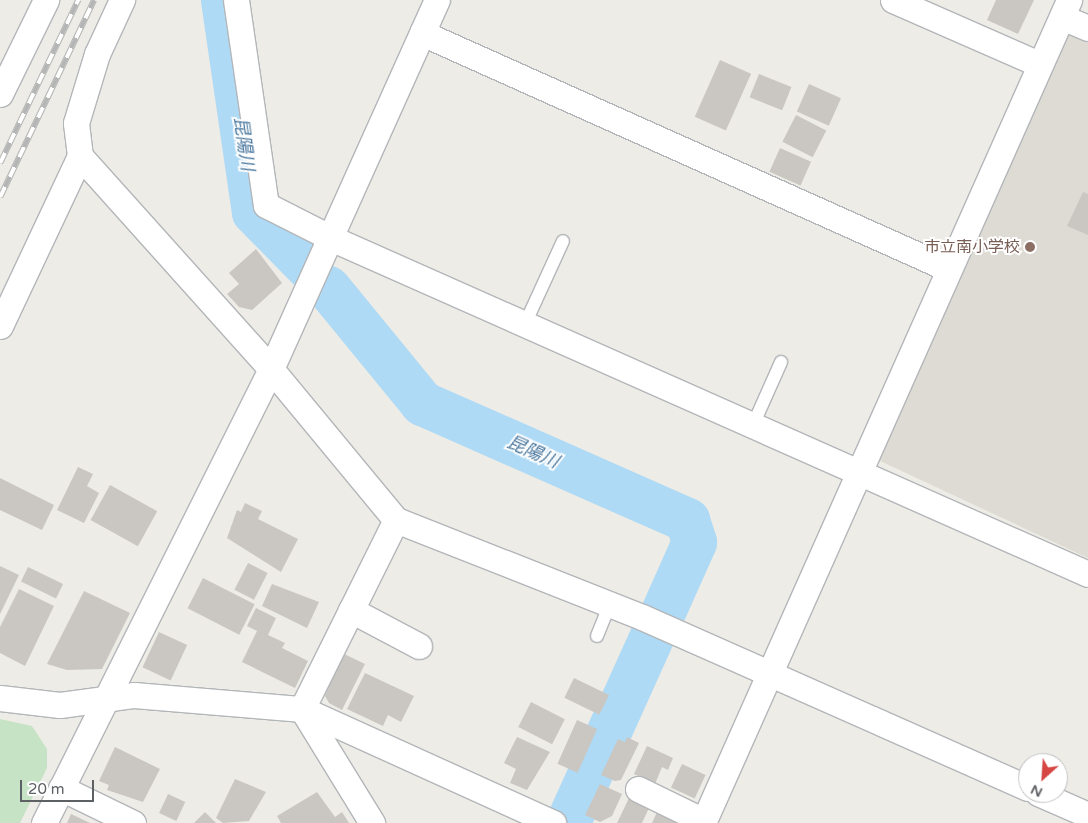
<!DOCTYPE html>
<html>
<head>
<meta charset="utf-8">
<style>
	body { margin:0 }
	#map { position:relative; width:1088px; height:823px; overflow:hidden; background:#eeece6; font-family:"Varela Round","Noto Sans JP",sans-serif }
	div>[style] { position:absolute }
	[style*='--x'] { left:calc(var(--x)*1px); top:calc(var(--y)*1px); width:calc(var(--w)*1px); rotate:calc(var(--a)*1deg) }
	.education>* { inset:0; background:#dedbd4 }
	.green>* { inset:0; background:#c7e3c5 }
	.river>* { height:45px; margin:-22.5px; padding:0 22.5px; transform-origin:22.5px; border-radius:22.5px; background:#aedaf6 }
	.building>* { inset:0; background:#cac7c2; transform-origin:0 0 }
	.roads { filter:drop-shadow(1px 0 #b3b6b9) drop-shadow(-1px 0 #b3b6b9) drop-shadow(0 1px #b3b6b9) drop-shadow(0 -1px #b3b6b9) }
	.lane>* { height:12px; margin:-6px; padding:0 6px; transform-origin:6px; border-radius:6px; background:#fff }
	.street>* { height:25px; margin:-12.5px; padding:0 12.5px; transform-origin:12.5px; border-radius:12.5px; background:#fff }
	.rail>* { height:5.5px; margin-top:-2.75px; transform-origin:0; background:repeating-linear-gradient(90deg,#fff 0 11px,#b4b5b5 0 22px); box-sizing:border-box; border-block:1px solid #b4b5b5 }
	.dots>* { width:14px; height:14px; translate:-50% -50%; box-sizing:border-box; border:2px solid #fff; border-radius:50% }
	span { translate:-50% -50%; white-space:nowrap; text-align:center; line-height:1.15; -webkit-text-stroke:4px #fff; paint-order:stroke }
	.education-label { font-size:16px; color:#785e54 }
	.right { translate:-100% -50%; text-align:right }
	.water-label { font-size:18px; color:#49779e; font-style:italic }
	.north { position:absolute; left:1018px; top:753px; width:50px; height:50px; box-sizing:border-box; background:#fff; border:1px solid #bfc0c1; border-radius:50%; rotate:206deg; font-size:14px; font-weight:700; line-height:20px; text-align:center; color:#5e6164 }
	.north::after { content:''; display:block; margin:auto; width:18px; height:22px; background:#d64744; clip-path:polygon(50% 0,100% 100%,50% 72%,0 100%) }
	.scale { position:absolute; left:20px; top:780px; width:74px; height:22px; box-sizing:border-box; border:2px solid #5e6164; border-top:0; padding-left:6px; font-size:15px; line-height:18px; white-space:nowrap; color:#5e6164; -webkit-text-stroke:4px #fff; paint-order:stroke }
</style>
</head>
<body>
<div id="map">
	<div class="education">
		<div style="clip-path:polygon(1069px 31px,1088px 35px,1088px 558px,876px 459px)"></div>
	</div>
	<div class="green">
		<div style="clip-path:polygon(0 719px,32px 726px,47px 749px,47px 768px,20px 823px,0 823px)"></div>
	</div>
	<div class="river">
		<div style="--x:223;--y:0;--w:214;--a:81.7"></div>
		<div style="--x:254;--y:212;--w:77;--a:45.5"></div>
		<div style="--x:328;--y:288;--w:149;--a:50.7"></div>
		<div style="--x:422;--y:403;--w:290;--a:23.8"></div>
		<div style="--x:687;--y:520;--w:23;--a:72"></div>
		<div style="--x:694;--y:542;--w:79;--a:114"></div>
		<div style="--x:571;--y:815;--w:200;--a:-65.7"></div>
	</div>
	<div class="building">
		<div style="clip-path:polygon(996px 0,1034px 0,1018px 34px,987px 20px)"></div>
		<div style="left:720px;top:60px;width:34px;height:62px;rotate:24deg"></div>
		<div style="left:759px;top:74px;width:35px;height:25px;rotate:22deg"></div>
		<div style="left:809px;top:84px;width:35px;height:30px;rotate:24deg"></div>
		<div style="left:796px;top:115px;width:34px;height:30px;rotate:27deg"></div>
		<div style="left:780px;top:148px;width:34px;height:26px;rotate:24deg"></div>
		<div style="clip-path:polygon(1083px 192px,1088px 194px,1088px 235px,1067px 226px)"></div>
		<div style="clip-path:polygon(256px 249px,282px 283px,252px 310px,239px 307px,227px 294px,239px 284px,229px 273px)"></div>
		<div style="clip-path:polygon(78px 467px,93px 474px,87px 486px,99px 493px,84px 523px,57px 510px)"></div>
		<div style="clip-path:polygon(0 478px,54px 505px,42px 530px,0 510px)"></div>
		<div style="left:110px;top:485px;width:54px;height:40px;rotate:29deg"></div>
		<div style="clip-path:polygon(245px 503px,262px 511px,258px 519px,298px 539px,281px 572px,227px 538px,237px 510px,241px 512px)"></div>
		<div style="left:248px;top:563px;width:22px;height:30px;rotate:27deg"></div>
		<div style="clip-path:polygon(0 566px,19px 575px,0 614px)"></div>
		<div style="left:28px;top:567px;width:39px;height:16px;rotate:26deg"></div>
		<div style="left:203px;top:578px;width:58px;height:34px;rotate:27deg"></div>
		<div style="clip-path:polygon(272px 584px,319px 602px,307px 628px,262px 606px)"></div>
		<div style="clip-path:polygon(19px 589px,54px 606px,25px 666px,0 653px,0 627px)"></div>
		<div style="clip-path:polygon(84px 591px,130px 613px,102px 669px,67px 670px,47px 664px)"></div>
		<div style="clip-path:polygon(256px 608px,276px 618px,268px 635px,285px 643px,282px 648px,308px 661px,295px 688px,242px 662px,257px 631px,247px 626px)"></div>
		<div style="left:159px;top:632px;width:31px;height:39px;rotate:25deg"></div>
		<div style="clip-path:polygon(342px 653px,365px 664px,342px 710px,329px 703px,325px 696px)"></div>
		<div style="clip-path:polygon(365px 673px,414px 696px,401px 722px,388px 715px,383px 726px,347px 709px)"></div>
		<div style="left:574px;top:678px;width:39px;height:22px;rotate:26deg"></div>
		<div style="left:531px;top:702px;width:38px;height:28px;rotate:27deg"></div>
		<div style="left:577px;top:720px;width:22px;height:48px;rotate:24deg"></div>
		<div style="clip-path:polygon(517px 737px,550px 752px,527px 790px,510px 783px,516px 769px,504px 763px)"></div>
		<div style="clip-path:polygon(627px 737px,639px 743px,621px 780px,615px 781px,601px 775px,618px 739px,625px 742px)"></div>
		<div style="clip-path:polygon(647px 746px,673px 758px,668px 770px,662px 767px,655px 784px,634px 774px)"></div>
		<div style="clip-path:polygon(115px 747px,160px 769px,143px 802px,107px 790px,109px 785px,99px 781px)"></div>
		<div style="left:682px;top:764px;width:26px;height:26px;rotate:25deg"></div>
		<div style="clip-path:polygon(235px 779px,266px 792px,249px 821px,223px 823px,216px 818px)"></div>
		<div style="clip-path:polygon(600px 784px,622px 794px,612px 816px,600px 822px,585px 815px)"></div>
		<div style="clip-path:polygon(317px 792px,335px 817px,342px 812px,349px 823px,281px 823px,277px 816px)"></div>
		<div style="left:168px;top:794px;width:19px;height:21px;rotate:25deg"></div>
		<div style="clip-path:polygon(629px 798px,649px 808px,642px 823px,617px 823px)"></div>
		<div style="clip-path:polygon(205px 812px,216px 823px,194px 823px)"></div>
		<div style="clip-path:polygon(657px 812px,680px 823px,652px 823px)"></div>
		<div style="clip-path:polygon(71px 814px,90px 823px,67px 823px)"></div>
	</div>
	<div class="roads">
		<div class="lane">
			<div style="--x:525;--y:324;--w:91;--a:-65.4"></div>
			<div style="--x:753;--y:425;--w:69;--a:-66"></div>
			<div style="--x:597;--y:636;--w:35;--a:-68"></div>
		</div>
		<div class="street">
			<div style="--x:236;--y:0;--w:207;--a:81.7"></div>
			<div style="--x:266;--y:205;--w:75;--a:26.9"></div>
			<div style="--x:333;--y:239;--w:826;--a:23.93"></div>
			<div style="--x:893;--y:0;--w:159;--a:23.7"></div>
			<div style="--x:1062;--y:17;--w:28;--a:23"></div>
			<div style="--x:422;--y:33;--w:577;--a:24.12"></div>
			<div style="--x:0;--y:94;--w:105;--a:-63.9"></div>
			<div style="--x:80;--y:156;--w:286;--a:48.1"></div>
			<div style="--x:271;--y:369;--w:196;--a:50.4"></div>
			<div style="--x:396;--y:520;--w:264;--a:21.5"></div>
			<div style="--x:642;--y:617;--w:422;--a:23.9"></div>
			<div style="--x:0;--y:326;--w:188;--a:-64.8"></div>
			<div style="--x:80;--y:156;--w:33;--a:-97"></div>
			<div style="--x:76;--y:123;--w:72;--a:-73.1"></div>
			<div style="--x:97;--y:54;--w:60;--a:-65.2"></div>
			<div style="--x:351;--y:610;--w:77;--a:27.9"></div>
			<div style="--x:0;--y:698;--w:60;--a:6.7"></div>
			<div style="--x:60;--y:705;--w:75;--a:-7.7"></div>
			<div style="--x:134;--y:695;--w:169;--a:4.8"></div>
			<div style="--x:302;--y:709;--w:276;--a:24.4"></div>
			<div style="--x:302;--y:709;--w:211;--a:-63.6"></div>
			<div style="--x:302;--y:709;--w:134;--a:58.4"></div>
			<div style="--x:61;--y:788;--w:80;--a:25.9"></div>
			<div style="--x:638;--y:789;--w:73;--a:25.9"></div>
			<div style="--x:1038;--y:793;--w:55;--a:23.7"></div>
			<div style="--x:44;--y:823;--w:508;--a:-63.43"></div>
			<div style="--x:271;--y:369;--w:405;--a:-65.8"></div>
			<div style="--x:703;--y:823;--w:901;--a:-66.02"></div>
		</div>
	</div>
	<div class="rail">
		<div style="--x:0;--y:163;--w:181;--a:-64.4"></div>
		<div style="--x:0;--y:197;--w:218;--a:-64.5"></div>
	</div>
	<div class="dots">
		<div style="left:1030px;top:247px;background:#8d6e63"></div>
	</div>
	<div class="education-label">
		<span class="right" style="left:1020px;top:247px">市立南小学校</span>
	</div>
	<div class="water-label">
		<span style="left:244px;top:144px;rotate:82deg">昆陽川</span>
		<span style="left:533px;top:452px;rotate:24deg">昆陽川</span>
	</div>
	<div class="north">N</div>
	<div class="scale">20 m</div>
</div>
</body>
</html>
